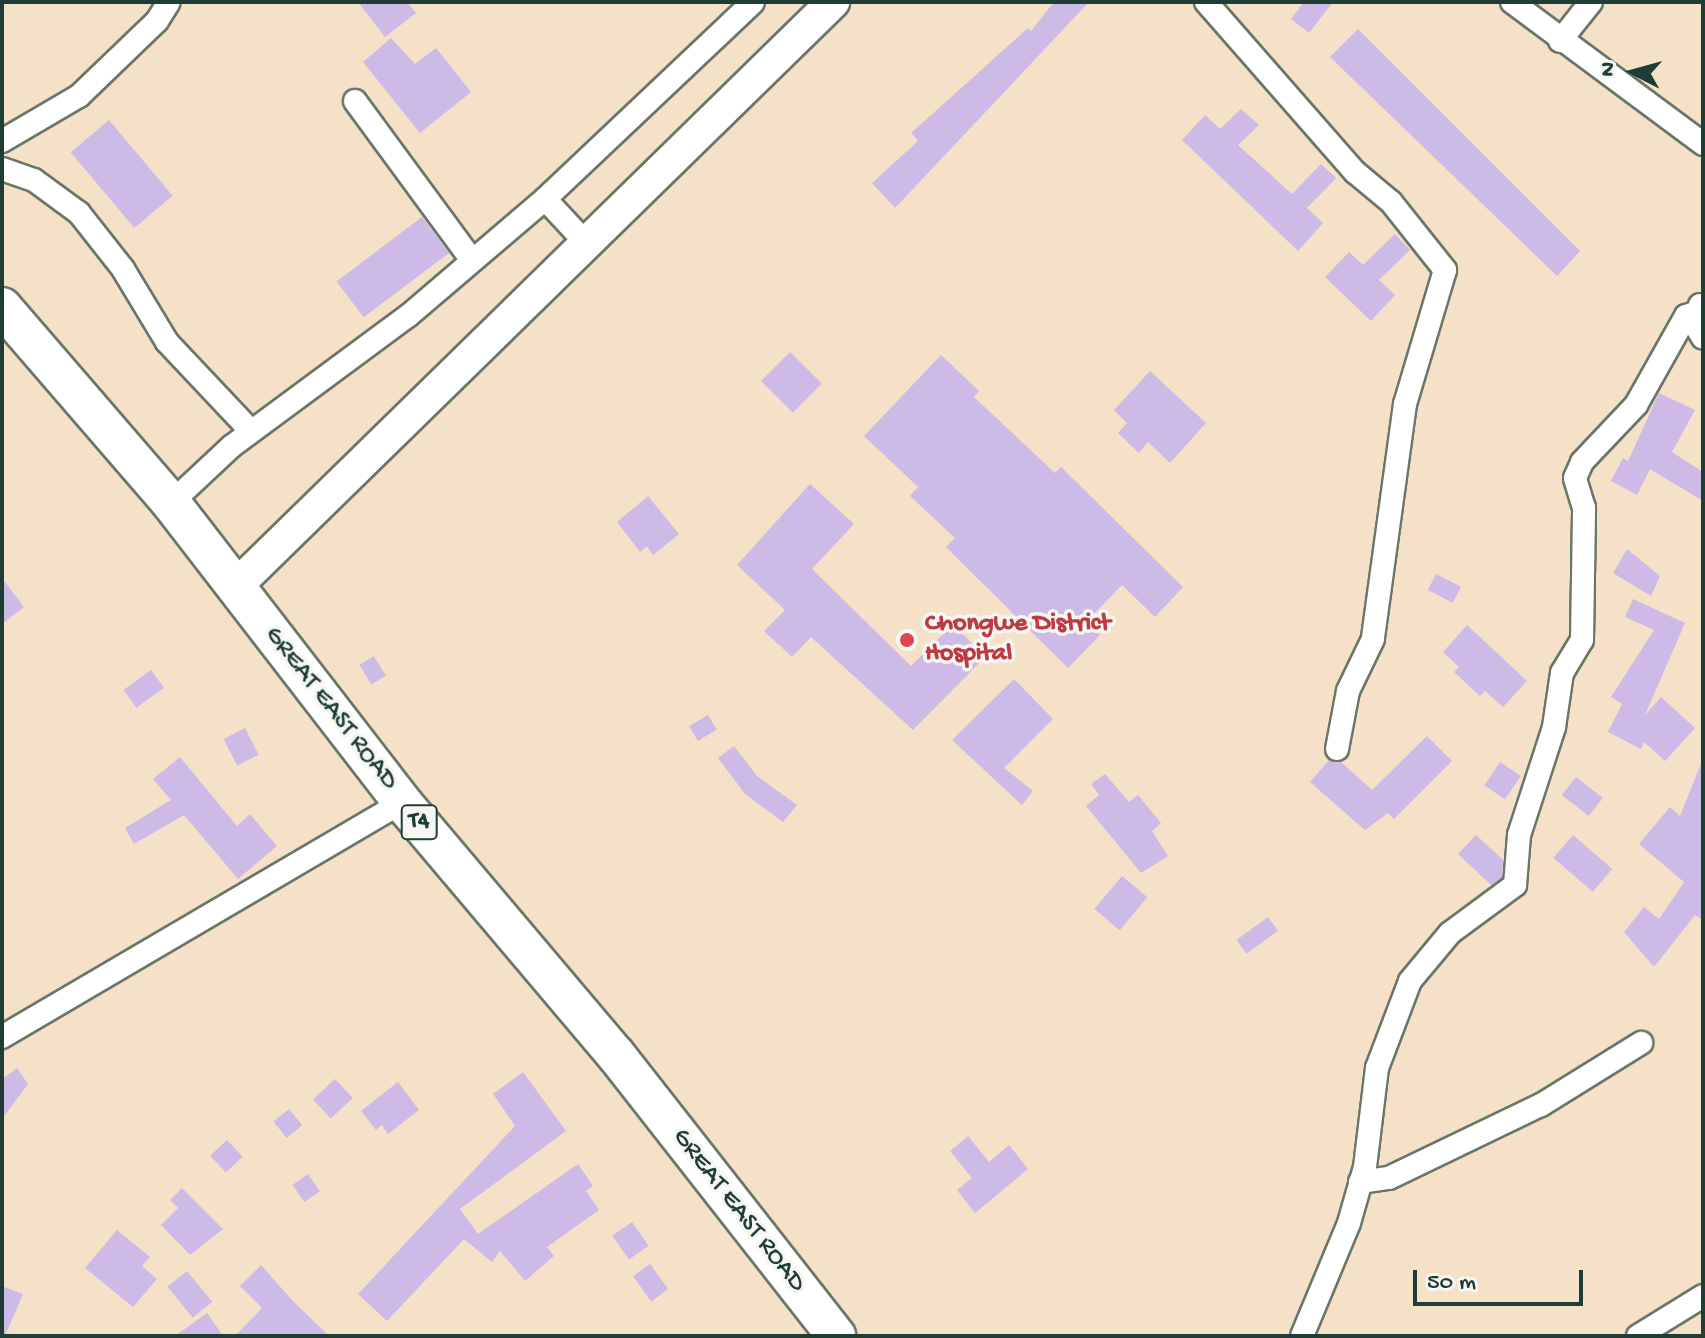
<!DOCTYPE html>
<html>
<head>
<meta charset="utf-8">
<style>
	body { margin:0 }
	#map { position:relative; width:1705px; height:1338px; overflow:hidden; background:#f4e1c8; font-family:"Gochi Hand",sans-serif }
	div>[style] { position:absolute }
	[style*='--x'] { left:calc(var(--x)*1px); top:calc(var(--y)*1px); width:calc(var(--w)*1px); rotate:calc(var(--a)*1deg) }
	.building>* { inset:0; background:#cebae6; transform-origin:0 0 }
	.roads { filter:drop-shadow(2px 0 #6a7668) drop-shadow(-2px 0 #6a7668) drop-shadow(0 2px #6a7668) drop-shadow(0 -2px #6a7668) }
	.minor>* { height:22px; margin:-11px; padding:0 11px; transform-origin:11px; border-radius:11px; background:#fff }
	.secondary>* { height:32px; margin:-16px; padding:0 16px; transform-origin:16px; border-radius:16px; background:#fff }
	.trunk>* { height:38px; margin:-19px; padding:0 19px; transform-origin:19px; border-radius:19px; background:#fff }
	.dots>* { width:22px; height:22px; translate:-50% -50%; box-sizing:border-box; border:4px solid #f6f6f2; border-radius:50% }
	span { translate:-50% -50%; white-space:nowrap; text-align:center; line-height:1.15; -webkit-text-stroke:7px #f6f6f2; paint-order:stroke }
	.shield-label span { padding:2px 6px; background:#f6f6f2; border:2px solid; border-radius:6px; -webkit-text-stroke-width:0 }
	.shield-label { font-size:24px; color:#1f3d34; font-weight:700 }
	.health-label { font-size:26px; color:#be3a42; font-weight:700 }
	.left { translate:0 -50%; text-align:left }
	.street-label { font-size:26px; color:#1f3d34 }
	.frame { position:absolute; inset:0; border:4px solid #1f3d34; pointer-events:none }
	.north { position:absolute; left:1593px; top:32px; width:80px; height:80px; -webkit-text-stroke:6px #f6f6f2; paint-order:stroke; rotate:276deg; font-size:22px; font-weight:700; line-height:32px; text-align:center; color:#1f3d34 }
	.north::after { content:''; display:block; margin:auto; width:28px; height:36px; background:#1f3d34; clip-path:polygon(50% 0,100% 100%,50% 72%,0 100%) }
	.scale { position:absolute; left:1413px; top:1270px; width:170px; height:36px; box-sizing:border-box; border:4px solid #1f3d34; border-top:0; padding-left:10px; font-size:24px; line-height:28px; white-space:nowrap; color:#1f3d34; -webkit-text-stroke:6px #f6f6f2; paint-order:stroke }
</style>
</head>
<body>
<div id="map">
	<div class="building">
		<div style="clip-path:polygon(358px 2px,407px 2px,416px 13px,385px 37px)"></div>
		<div style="clip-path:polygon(1054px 2px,1089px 2px,895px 208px,872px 183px,918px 141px,911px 133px,1028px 28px,1031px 31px)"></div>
		<div style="clip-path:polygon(1304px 2px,1333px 2px,1309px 33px,1291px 19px)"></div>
		<div style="clip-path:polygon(1358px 29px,1580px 251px,1557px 276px,1330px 57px)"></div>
		<div style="clip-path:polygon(391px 38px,415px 64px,436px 48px,471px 92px,420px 133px,363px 62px)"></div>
		<div style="clip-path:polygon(1241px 109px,1259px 125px,1238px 145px,1292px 194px,1321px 164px,1336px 178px,1307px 208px,1323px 223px,1298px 251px,1182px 140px,1205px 115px,1220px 129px)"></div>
		<div style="left:109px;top:120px;width:99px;height:50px;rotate:50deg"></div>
		<div style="left:422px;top:217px;width:45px;height:107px;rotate:53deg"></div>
		<div style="clip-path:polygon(1395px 234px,1410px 250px,1379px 280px,1395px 295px,1371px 321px,1325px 277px,1349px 252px,1363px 265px)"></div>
		<div style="left:790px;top:352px;width:45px;height:41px;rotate:45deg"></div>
		<div style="clip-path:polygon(941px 355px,979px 391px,974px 397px,1055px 473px,1061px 467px,1183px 587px,1155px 617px,1122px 585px,1088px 620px,1100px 635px,1068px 668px,946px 547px,955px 538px,910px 496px,918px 487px,864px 436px)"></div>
		<div style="clip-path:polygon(1150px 371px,1206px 423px,1170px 463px,1148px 442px,1139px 453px,1118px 433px,1127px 423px,1114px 410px)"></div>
		<div style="clip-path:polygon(1659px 393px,1695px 410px,1672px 452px,1703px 472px,1703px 501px,1650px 469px,1637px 495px,1611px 481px,1623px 458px,1628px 461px)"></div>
		<div style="clip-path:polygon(810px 484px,854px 524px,812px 569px,911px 666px,953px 624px,985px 657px,913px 730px,811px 637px,792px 657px,764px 631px,785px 610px,737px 565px)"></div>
		<div style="clip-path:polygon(648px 496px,679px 534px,653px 555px,647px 546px,640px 552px,617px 522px)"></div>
		<div style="clip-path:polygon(1627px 549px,1660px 576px,1651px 596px,1613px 573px)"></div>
		<div style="left:1436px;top:574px;width:28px;height:18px;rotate:27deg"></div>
		<div style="clip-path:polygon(2px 578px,24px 607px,2px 624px)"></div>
		<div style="clip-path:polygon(1633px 599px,1685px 623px,1645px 715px,1661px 697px,1695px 728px,1665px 761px,1644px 742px,1641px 749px,1608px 732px,1622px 704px,1611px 697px,1654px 630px,1625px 617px)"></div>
		<div style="clip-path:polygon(1467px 625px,1527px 681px,1503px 707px,1485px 691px,1480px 696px,1454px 672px,1459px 667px,1443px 652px)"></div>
		<div style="left:374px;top:656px;width:23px;height:17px;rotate:59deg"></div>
		<div style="left:151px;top:670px;width:22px;height:34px;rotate:54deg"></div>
		<div style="clip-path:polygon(1014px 679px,1053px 719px,1004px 768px,1033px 791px,1022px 805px,952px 740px)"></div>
		<div style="left:708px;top:715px;width:17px;height:22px;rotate:59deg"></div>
		<div style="left:245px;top:728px;width:30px;height:24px;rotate:63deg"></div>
		<div style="clip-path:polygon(1427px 736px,1452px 761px,1394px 819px,1388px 813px,1365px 830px,1310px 782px,1329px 760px,1341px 762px,1372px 790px)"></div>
		<div style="clip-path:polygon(734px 746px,757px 776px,797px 805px,783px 822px,745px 794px,718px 758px)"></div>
		<div style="clip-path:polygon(180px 757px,237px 826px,250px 814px,277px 846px,238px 879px,184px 815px,134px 844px,125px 828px,171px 800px,153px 779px)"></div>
		<div style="clip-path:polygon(1702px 761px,1703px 920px,1695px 915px,1654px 967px,1624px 932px,1644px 907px,1659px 919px,1684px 882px,1639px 844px,1670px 807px,1680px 816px)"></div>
		<div style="left:1500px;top:762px;width:25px;height:28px;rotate:34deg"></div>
		<div style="clip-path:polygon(1105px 774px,1129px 802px,1138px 795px,1161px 823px,1152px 831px,1168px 856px,1141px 873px,1086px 806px,1099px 795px,1091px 784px)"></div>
		<div style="left:1576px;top:777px;width:34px;height:23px;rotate:38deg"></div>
		<div style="clip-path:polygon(1476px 835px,1503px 860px,1502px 878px,1491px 885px,1458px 854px)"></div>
		<div style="left:1573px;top:835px;width:52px;height:30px;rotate:41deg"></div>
		<div style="left:1122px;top:876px;width:33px;height:43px;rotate:40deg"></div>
		<div style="left:1268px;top:917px;width:17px;height:39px;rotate:54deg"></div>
		<div style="clip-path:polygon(17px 1068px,28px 1084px,2px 1119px,2px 1079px)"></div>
		<div style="clip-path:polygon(523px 1072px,566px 1131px,460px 1209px,478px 1234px,578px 1164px,593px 1186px,586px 1191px,599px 1210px,547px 1247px,554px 1256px,525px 1281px,500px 1251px,492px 1262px,464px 1239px,387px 1321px,358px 1294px,515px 1126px,493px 1094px)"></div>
		<div style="left:335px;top:1079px;width:26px;height:30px;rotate:47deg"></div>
		<div style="clip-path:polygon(398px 1082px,419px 1110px,388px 1134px,382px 1125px,376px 1130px,361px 1111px)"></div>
		<div style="left:289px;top:1109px;width:21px;height:20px;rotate:51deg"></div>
		<div style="clip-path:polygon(968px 1136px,989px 1162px,1009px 1145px,1028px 1169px,975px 1213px,957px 1190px,972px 1178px,950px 1151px)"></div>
		<div style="left:227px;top:1140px;width:23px;height:23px;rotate:47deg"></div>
		<div style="left:308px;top:1174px;width:21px;height:19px;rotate:55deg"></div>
		<div style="clip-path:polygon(182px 1188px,223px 1229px,190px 1255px,161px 1225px,178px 1208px,170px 1200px)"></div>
		<div style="left:632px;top:1222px;width:29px;height:24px;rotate:55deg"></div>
		<div style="clip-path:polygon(117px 1230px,150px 1257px,142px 1266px,157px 1279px,133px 1307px,85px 1268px)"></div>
		<div style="left:650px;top:1264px;width:31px;height:21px;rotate:54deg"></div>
		<div style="clip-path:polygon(261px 1265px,292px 1300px,329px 1336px,235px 1336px,262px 1308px,240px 1286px)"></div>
		<div style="left:187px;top:1271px;width:40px;height:25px;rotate:51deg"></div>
		<div style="clip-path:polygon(2px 1286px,23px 1294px,5px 1336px,2px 1336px)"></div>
		<div style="clip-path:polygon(207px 1313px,223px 1336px,175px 1336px)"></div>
	</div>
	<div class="roads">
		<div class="minor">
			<div style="--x:1206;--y:2;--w:226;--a:48.8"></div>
			<div style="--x:1355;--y:172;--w:47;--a:39.8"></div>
			<div style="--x:1391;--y:202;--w:87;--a:51.5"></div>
			<div style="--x:1445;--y:270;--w:140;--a:106.6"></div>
			<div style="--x:1405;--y:404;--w:237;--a:97.8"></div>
			<div style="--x:1373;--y:639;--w:58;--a:115.7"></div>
			<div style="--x:1348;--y:691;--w:59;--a:100.7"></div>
			<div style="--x:1512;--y:2;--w:238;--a:36.6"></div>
			<div style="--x:1560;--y:41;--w:50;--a:-51.5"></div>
			<div style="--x:355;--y:101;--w:197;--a:53.7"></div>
			<div style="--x:2;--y:141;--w:89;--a:-30.3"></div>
			<div style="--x:79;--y:96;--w:108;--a:-43.9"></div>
			<div style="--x:157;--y:21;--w:22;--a:-58"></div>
			<div style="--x:2;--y:169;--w:34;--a:19"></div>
			<div style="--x:34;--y:180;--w:56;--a:36.3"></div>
			<div style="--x:79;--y:213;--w:71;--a:51.8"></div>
			<div style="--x:123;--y:269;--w:85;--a:58.9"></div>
			<div style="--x:167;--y:342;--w:122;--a:46.7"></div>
			<div style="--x:545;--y:199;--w:62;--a:47"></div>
			<div style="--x:1700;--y:305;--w:19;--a:108"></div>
			<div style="--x:1694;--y:323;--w:17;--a:59"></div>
			<div style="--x:171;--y:503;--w:83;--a:-43.1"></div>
			<div style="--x:232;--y:446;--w:219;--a:-36.5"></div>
			<div style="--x:408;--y:316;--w:180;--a:-40.5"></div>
			<div style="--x:545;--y:199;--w:286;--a:-43.4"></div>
			<div style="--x:2;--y:1037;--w:464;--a:-30.4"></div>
			<div style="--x:1360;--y:1182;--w:29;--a:-8"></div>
			<div style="--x:1389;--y:1178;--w:169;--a:-25.7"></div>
			<div style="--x:1541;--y:1105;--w:118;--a:-31.8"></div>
			<div style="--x:1302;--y:1336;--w:122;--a:-67.4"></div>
			<div style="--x:1349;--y:1223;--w:58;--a:-74.1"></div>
			<div style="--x:1365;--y:1167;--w:100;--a:-83.1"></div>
			<div style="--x:1377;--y:1068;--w:93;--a:-69.2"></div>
			<div style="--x:1410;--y:981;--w:62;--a:-50.2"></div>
			<div style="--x:1450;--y:933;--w:81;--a:-36.4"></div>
			<div style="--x:1515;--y:885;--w:50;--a:-85.4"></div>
			<div style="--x:1519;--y:835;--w:114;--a:-72"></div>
			<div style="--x:1554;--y:727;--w:55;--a:-81.6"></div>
			<div style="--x:1562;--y:673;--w:39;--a:-59"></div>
			<div style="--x:1582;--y:640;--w:132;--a:-89.1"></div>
			<div style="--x:1584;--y:508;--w:31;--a:-107"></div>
			<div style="--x:1575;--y:478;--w:17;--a:-66"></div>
			<div style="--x:1582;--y:462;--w:79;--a:-46.5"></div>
			<div style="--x:1636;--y:405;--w:102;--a:-60.7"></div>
			<div style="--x:1686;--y:316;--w:9;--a:-18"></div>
			<div style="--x:1638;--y:1336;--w:76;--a:-31.6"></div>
		</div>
		<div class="secondary">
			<div style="--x:235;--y:587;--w:837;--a:-44.37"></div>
		</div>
		<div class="trunk">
			<div style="--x:2;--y:307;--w:259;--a:49.2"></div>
			<div style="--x:171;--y:503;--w:378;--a:52.3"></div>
			<div style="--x:402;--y:802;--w:331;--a:49.8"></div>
			<div style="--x:616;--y:1055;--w:357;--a:51.9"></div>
		</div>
	</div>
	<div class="dots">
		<div style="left:907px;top:640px;background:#e0444e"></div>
	</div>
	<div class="shield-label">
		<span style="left:419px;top:822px">T4</span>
	</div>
	<div class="health-label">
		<span class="left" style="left:925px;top:640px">Chongwe District<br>Hospital</span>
	</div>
	<div class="street-label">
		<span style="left:330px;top:709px;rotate:52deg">GREAT EAST ROAD</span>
		<span style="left:738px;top:1211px;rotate:52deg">GREAT EAST ROAD</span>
	</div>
	<div class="frame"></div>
	<div class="north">N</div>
	<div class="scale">50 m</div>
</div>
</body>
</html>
